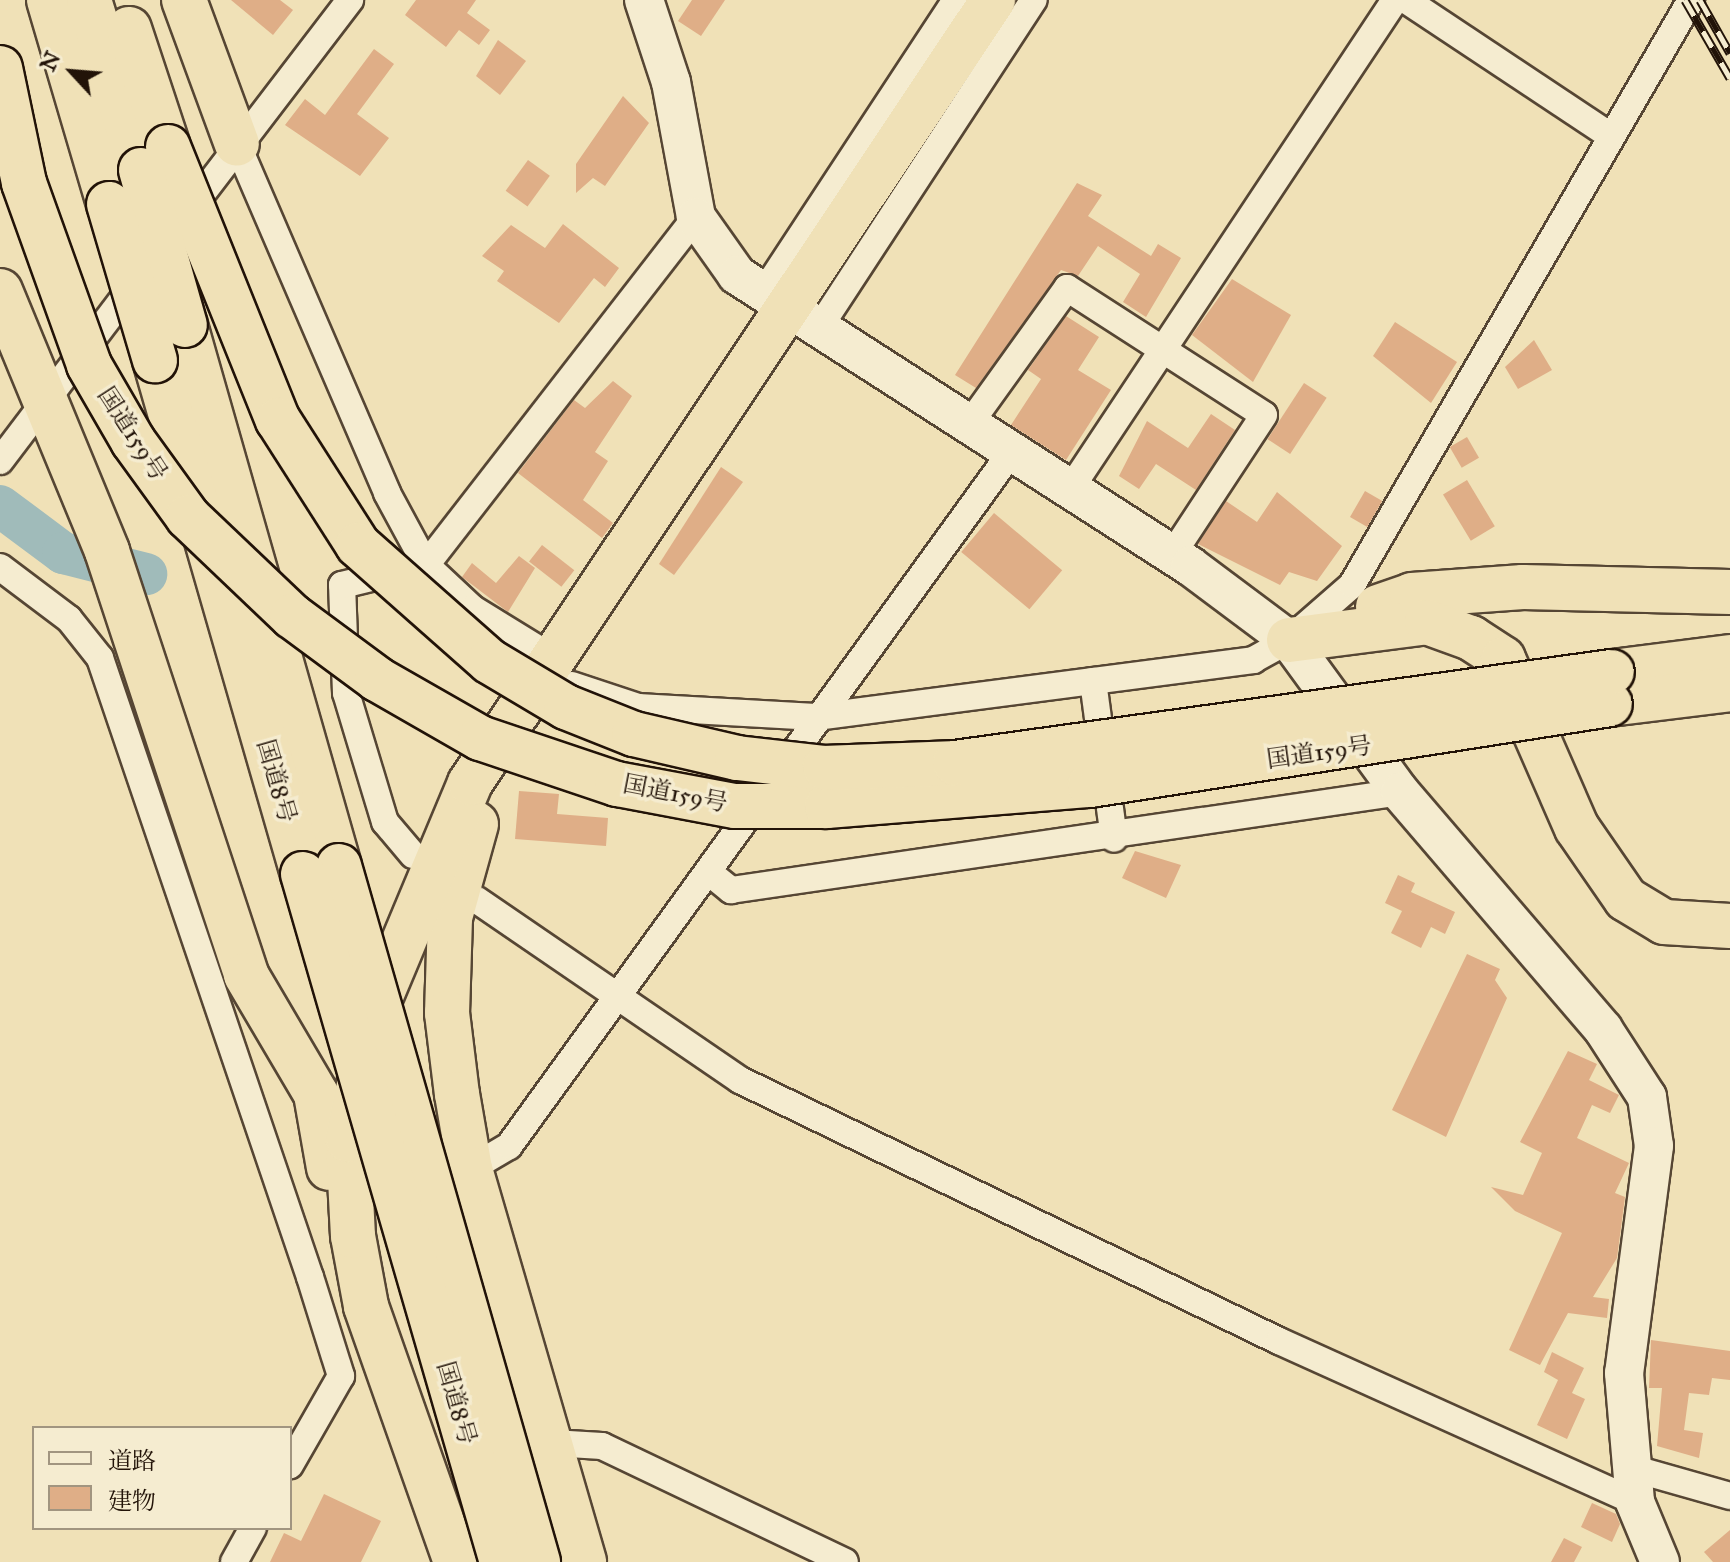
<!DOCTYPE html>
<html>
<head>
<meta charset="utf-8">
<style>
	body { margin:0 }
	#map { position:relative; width:1730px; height:1562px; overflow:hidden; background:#f0e1b7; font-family:"IM FELL Great Primer","Noto Serif JP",serif }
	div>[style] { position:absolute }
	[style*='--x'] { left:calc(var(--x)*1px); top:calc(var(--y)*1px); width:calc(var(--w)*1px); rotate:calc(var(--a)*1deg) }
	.river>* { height:42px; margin:-21px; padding:0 21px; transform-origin:21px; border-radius:21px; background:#a0bbba }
	.building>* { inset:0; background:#dfae87; transform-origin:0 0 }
	.roads { filter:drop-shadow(2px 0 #564634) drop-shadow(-2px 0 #564634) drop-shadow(0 2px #564634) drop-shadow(0 -2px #564634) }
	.street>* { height:26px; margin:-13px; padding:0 13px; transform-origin:13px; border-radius:13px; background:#f5ecd0 }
	.secondary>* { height:38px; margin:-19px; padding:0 19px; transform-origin:19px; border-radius:19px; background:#f5ecd0 }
	.highway>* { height:44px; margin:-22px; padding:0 22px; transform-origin:22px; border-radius:22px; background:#f0e1b7 }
	.rail>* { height:9px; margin-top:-4.5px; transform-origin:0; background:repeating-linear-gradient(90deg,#f5ecd0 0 18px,#221308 0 36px); box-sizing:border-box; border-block:2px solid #221308 }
	.bridges { filter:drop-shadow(2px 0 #221308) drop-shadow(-2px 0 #221308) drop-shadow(0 2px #221308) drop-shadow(0 -2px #221308) }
	.highway-bridge>* { height:44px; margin:-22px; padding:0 22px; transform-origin:22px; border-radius:22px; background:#f0e1b7 }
	span { translate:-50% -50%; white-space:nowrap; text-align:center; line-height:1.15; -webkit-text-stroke:7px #f5ecd0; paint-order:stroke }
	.street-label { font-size:24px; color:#221308 }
	.legend { position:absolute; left:32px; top:1426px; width:260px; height:104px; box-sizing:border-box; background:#f5ecd0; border:2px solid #a19580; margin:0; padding:10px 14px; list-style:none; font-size:24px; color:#221308 }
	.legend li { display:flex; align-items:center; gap:16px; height:40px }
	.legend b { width:40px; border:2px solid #a19580 }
	.north { position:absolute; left:32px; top:32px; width:80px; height:80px; -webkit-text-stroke:6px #f5ecd0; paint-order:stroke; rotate:296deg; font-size:22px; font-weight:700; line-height:32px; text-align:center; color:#221308 }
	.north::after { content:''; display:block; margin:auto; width:28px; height:36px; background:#221308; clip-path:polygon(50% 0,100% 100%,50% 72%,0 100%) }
</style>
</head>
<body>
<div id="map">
	<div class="river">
		<div style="--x:0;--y:506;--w:79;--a:36.7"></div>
		<div style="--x:63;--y:553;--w:86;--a:14.2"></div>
	</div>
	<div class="building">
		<div style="clip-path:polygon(231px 0,280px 0,293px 10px,273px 35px)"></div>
		<div style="clip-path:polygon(416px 0,476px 0,467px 13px,490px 30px,479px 45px,459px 30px,446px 47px,405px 15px)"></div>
		<div style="clip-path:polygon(692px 0,725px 0,701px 36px,678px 21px)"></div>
		<div style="clip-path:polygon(498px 40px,526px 61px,500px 95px,476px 76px)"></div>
		<div style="clip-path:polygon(374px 49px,394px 64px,357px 114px,389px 138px,360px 176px,285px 125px,305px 99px,325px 115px)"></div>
		<div style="clip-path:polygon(623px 96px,649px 123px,605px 186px,593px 178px,576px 193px,576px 164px)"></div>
		<div style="left:528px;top:160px;width:27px;height:38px;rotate:36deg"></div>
		<div style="clip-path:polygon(1077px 183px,1102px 195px,1088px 216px,1151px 256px,1158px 244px,1181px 258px,1146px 317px,1123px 302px,1140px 274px,1098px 246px,1078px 276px,1061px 270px,976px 388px,955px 375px)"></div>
		<div style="clip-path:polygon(563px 224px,619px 268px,605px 287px,594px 278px,559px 323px,497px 281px,504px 271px,482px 256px,511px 225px,545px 248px)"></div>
		<div style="clip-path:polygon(1232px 279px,1291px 315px,1253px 382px,1192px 335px)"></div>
		<div style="clip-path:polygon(1066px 316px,1099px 337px,1078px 370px,1111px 390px,1066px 460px,1011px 425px,1041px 379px,1028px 370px)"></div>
		<div style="clip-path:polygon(1395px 322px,1457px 362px,1431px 403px,1373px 356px)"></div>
		<div style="clip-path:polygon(1534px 340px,1552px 370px,1518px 389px,1505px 367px)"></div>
		<div style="clip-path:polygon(613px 381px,632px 396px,595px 452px,608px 461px,583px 500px,613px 523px,602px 538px,518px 473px,574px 400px,585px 408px)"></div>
		<div style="left:1304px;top:383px;width:27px;height:67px;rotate:33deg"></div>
		<div style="clip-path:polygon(1211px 414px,1235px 430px,1196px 490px,1156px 464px,1139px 489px,1119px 476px,1147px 421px,1188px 448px)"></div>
		<div style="left:1467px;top:437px;width:24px;height:20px;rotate:60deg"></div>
		<div style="clip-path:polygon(721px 467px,743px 482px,674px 575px,659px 564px)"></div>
		<div style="left:1467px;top:480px;width:54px;height:28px;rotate:59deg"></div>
		<div style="left:1365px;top:491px;width:20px;height:30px;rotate:30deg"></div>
		<div style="clip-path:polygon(1277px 492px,1342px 546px,1317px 581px,1289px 572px,1280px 585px,1198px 544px,1226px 501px,1257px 522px)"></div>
		<div style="left:994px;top:513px;width:89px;height:51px;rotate:40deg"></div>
		<div style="left:542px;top:545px;width:41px;height:21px;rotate:38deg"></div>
		<div style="clip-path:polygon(519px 556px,535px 568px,508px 612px,462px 577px,472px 563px,496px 583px)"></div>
		<div style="clip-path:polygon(519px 791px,559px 794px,557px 814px,608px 818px,606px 846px,515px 839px)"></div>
		<div style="clip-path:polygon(1135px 851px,1181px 865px,1166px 898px,1122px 878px)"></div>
		<div style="clip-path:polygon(1398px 875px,1415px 883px,1411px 892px,1455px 912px,1445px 934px,1431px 927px,1421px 948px,1391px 933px,1402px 911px,1385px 903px)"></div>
		<div style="clip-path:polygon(1467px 954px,1500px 969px,1495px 980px,1507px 998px,1446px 1137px,1392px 1110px)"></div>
		<div style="clip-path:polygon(1568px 1051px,1597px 1064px,1589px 1080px,1619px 1095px,1610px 1113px,1592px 1105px,1577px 1138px,1629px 1163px,1615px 1193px,1625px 1197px,1617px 1258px,1593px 1297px,1609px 1299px,1607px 1318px,1568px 1313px,1540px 1365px,1509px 1350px,1562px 1233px,1515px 1211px,1491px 1187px,1523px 1195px,1542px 1153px,1520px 1142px)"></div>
		<div style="clip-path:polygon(1651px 1340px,1730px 1351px,1730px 1380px,1712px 1378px,1709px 1395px,1689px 1393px,1684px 1430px,1703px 1433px,1699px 1458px,1657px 1446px,1662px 1388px,1649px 1388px)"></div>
		<div style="clip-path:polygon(1552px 1352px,1584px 1368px,1572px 1393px,1585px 1399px,1567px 1439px,1537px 1425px,1558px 1380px,1544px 1372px)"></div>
		<div style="clip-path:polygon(324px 1494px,381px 1521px,361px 1562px,270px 1562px,284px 1533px,301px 1541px)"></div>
		<div style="clip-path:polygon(1592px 1503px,1616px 1514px,1620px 1524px,1612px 1542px,1581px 1527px)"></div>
		<div style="clip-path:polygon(1730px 1530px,1730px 1562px,1713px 1562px,1704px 1552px)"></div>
		<div style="clip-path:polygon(1564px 1538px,1582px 1547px,1574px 1562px,1551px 1562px)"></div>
	</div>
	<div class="roads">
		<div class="street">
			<div style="--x:1406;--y:0;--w:244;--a:33.6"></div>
			<div style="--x:237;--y:144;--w:380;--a:66.7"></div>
			<div style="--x:387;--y:493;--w:82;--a:61.6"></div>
			<div style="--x:426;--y:565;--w:64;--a:43.1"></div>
			<div style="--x:473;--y:609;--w:97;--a:31.6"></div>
			<div style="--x:188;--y:212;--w:267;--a:-52.6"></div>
			<div style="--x:764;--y:292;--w:349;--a:-56.7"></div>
			<div style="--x:819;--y:328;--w:392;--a:-56.8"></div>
			<div style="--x:968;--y:426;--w:170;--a:-54.3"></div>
			<div style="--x:1067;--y:288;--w:234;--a:32.8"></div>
			<div style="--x:1264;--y:415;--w:168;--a:123.3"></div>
			<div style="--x:0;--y:461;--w:225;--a:-52.8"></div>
			<div style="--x:1069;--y:491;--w:589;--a:-56.42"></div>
			<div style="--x:0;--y:567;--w:86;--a:37"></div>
			<div style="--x:69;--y:619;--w:50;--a:51.5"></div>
			<div style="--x:100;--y:658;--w:654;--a:71.26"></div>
			<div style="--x:310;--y:1277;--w:104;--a:72.6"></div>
			<div style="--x:341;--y:1376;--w:103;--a:119.8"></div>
			<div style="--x:1093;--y:681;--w:159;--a:82.4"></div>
			<div style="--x:572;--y:685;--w:70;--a:18.4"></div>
			<div style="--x:638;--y:707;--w:178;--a:3.2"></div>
			<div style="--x:816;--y:717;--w:441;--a:-7.4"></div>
			<div style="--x:1253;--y:660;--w:41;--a:-29.1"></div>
			<div style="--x:1289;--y:640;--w:84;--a:-41.1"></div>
			<div style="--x:1352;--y:585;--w:676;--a:-59.91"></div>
			<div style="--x:413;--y:855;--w:43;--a:-130.3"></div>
			<div style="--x:385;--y:822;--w:135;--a:-106.8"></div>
			<div style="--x:346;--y:693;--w:108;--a:-92.1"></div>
			<div style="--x:342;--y:585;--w:86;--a:-13.4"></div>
			<div style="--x:426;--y:565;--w:440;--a:-52.2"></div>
			<div style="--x:711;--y:874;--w:26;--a:39"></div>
			<div style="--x:731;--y:890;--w:676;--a:-8.33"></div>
			<div style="--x:477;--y:900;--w:319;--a:34.4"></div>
			<div style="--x:740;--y:1080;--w:599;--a:25.84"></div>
			<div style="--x:1279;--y:1341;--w:391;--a:24.3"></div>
			<div style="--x:470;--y:1169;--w:45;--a:-30.5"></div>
			<div style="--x:509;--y:1146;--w:854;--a:-54.1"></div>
			<div style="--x:552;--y:1443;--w:50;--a:3.4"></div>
			<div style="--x:602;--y:1446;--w:269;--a:25.5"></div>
			<div style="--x:1628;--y:1467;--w:106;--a:15.9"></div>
			<div style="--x:234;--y:1562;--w:39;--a:-61"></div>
		</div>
		<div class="secondary">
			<div style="--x:644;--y:0;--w:86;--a:71.8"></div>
			<div style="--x:671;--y:82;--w:137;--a:79.5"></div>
			<div style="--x:696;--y:217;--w:71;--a:54.7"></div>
			<div style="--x:737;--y:275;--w:538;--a:32.72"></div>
			<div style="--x:1190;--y:566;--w:124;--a:36.8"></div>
			<div style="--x:1289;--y:640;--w:188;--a:53.9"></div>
			<div style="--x:1400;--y:792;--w:312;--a:49.4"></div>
			<div style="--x:1603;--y:1029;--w:81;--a:57.1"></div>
			<div style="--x:1647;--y:1097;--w:49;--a:81.9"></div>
			<div style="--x:1654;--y:1146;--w:229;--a:97.5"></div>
			<div style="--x:1624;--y:1373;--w:129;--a:85.1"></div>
			<div style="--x:1635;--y:1502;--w:65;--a:67.4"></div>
		</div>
		<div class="highway">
			<div style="--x:49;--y:0;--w:213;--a:73.6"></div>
			<div style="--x:89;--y:0;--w:178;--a:73"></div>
			<div style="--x:184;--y:0;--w:153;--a:69.8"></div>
			<div style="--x:129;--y:29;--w:124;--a:71.7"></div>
			<div style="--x:0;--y:291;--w:281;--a:67.6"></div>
			<div style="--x:107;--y:551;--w:446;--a:71.8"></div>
			<div style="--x:246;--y:975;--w:138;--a:59.5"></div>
			<div style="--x:316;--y:1094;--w:75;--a:80"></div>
			<div style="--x:185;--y:325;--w:562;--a:74.11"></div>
			<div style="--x:155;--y:360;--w:535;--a:73.94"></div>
			<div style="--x:1378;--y:607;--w:36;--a:-19"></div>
			<div style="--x:1412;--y:595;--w:111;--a:-4.1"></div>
			<div style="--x:1523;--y:587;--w:207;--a:1.4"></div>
			<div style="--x:1289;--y:640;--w:139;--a:-7.4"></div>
			<div style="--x:1427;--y:622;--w:47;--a:20"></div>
			<div style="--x:1471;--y:638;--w:38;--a:33"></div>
			<div style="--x:1503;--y:659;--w:184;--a:66.4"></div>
			<div style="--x:1577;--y:828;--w:86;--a:55.4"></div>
			<div style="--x:1626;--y:899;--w:44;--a:31.2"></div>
			<div style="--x:1664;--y:922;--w:66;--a:3.5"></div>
			<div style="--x:1612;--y:672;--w:119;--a:-7.2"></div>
			<div style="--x:1610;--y:704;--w:121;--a:-7.1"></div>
			<div style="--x:476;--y:824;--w:98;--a:105.5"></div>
			<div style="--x:450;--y:918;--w:95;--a:91.8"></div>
			<div style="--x:447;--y:1013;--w:82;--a:83"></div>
			<div style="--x:457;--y:1094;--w:76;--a:80.2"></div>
			<div style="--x:470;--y:1169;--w:409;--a:73.8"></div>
			<div style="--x:456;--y:1562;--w:271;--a:-109.4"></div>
			<div style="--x:366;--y:1306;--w:71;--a:-100.5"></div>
			<div style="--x:353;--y:1236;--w:96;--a:-93"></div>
			<div style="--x:348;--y:1140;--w:127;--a:-78.7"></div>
			<div style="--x:373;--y:1015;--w:251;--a:-67.3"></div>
			<div style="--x:470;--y:783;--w:942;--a:-56.26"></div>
		</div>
	</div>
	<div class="rail">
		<div style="--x:1685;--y:0;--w:90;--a:60"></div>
		<div style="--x:1700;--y:0;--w:61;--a:60.5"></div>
	</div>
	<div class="bridges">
		<div class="highway-bridge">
			<div style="--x:0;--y:68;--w:117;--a:78.2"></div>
			<div style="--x:24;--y:183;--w:193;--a:70.3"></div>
			<div style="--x:89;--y:365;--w:88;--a:59.9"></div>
			<div style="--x:133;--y:441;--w:94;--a:54.1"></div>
			<div style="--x:188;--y:517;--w:144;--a:43.6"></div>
			<div style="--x:292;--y:616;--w:106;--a:36.5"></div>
			<div style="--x:377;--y:679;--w:119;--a:29.8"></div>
			<div style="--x:480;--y:738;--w:145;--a:18.6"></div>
			<div style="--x:617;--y:784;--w:120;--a:10.6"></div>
			<div style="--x:735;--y:806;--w:92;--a:0"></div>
			<div style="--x:827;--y:806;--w:264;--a:-4.6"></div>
			<div style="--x:1090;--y:785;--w:526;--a:-8.85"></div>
			<div style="--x:168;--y:147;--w:294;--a:68.1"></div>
			<div style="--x:278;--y:420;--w:148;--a:57.4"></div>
			<div style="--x:358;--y:545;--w:175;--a:41.5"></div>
			<div style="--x:489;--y:661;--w:90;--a:30.9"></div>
			<div style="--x:566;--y:707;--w:73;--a:21.7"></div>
			<div style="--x:634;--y:734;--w:106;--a:13.1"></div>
			<div style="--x:737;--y:758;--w:89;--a:6.5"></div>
			<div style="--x:825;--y:768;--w:130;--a:-2.2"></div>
			<div style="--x:955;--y:763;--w:663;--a:-7.89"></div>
			<div style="--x:141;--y:170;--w:161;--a:74.2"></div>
			<div style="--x:109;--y:204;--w:163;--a:73.6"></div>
			<div style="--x:339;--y:866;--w:724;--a:74.04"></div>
			<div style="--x:303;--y:874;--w:716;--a:73.87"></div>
		</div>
	</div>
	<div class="street-label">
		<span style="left:132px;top:434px;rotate:57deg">国道159号</span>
		<span style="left:1319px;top:753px;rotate:-8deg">国道159号</span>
		<span style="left:276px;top:781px;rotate:74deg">国道8号</span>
		<span style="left:675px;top:794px;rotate:11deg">国道159号</span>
		<span style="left:456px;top:1403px;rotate:74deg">国道8号</span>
	</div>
	<ul class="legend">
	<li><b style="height:10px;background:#f5ecd0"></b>道路</li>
	<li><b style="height:22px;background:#dfae87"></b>建物</li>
	</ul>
	<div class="north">N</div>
</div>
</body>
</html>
